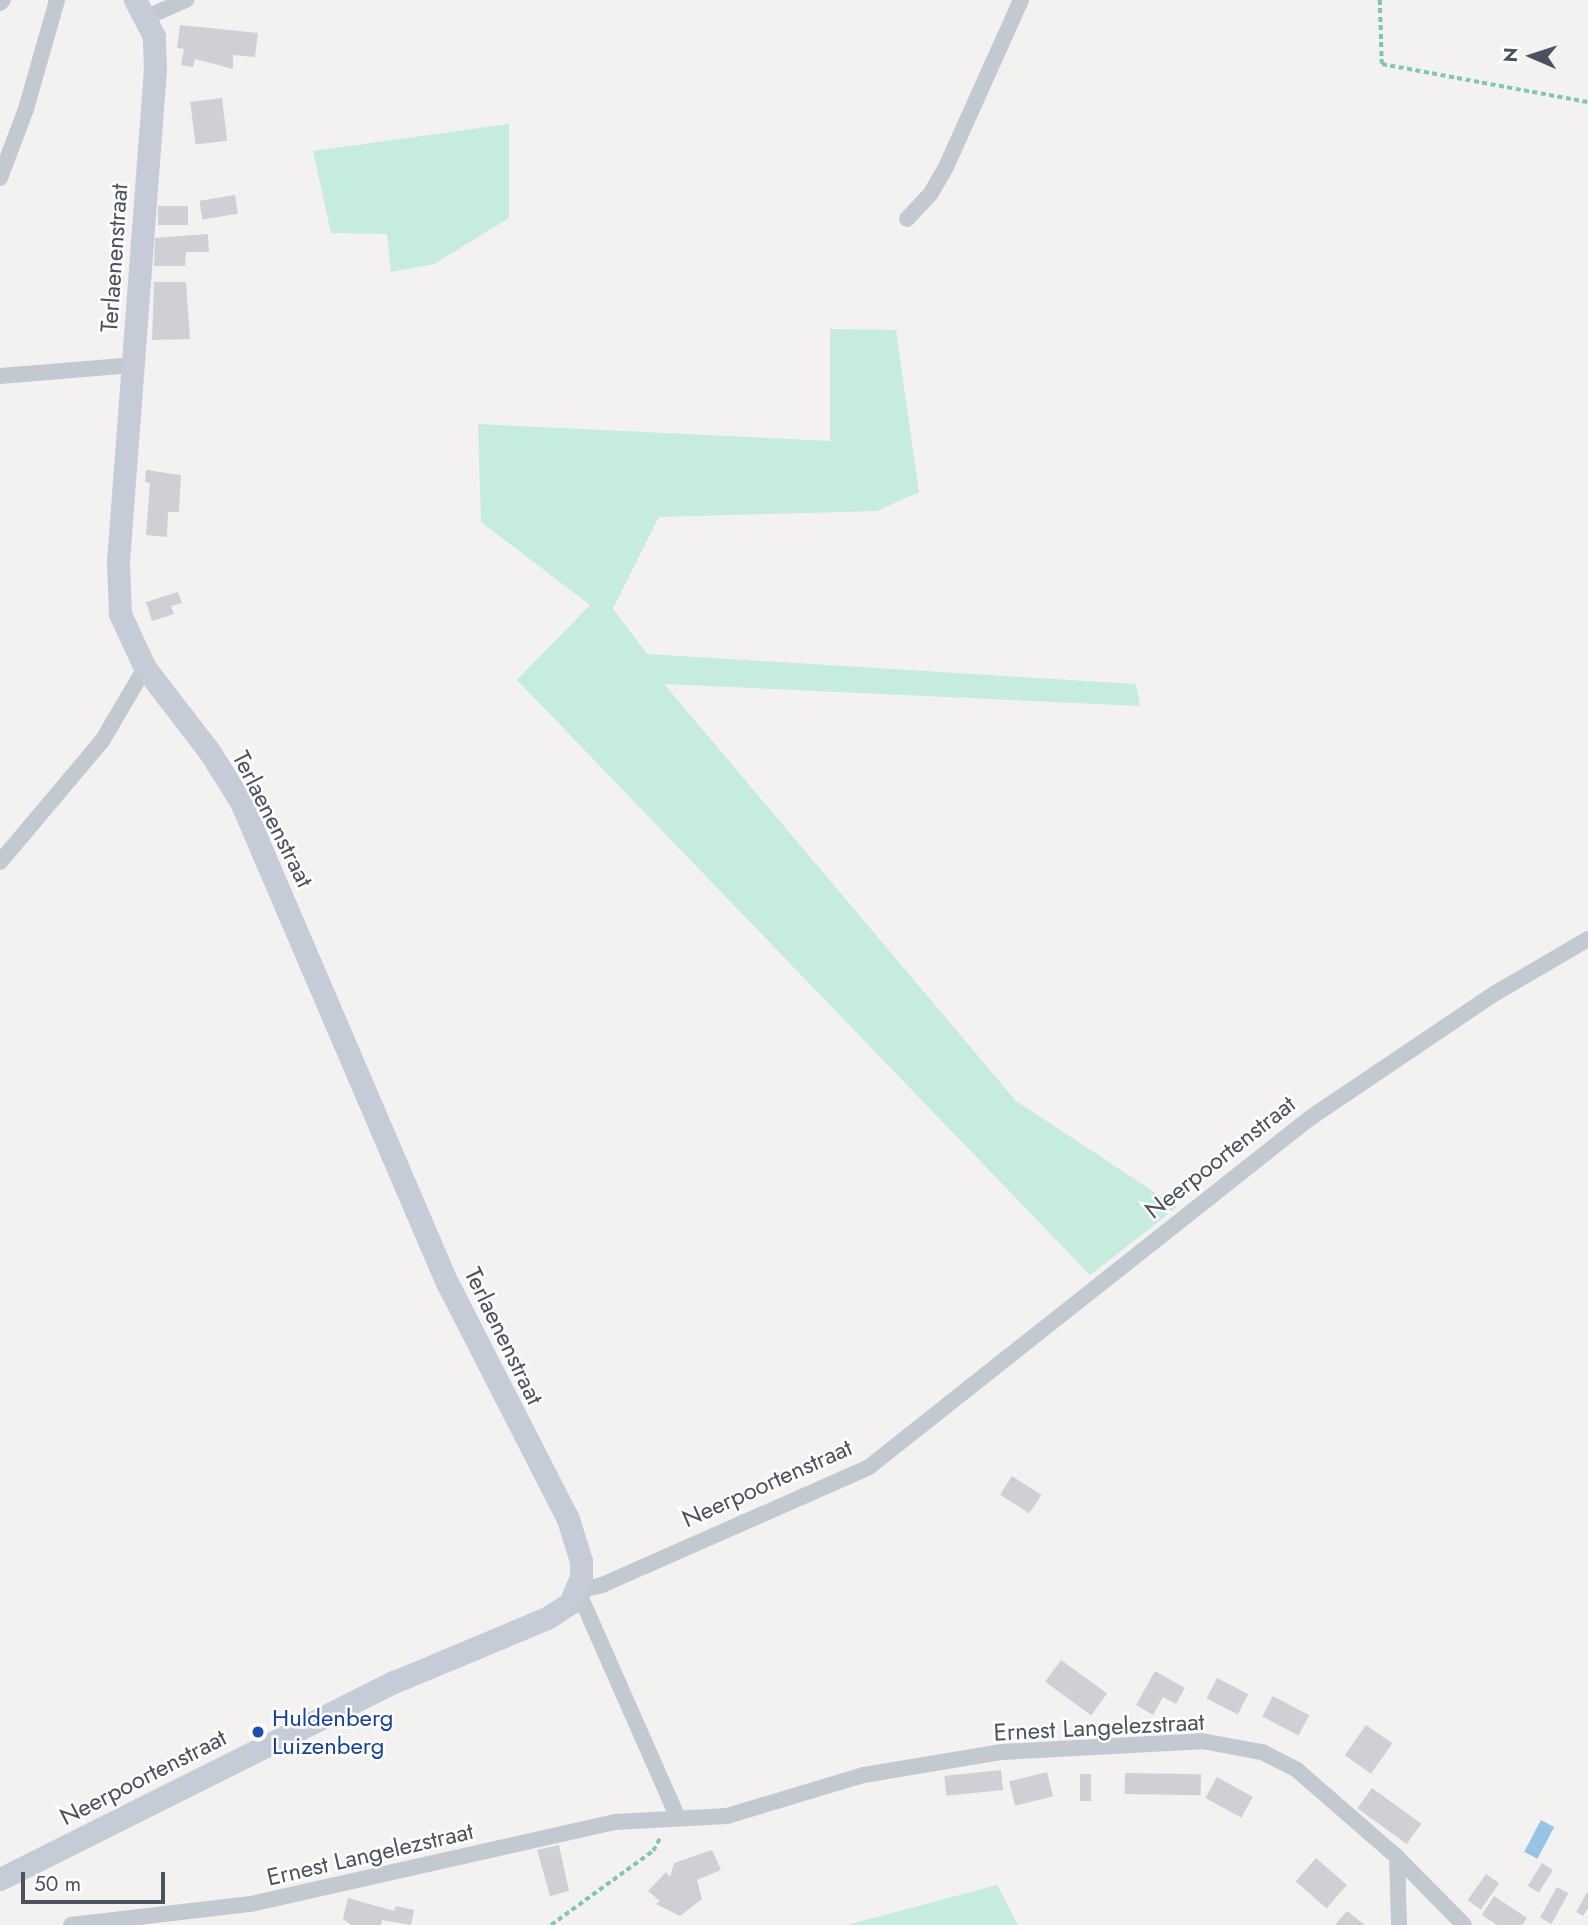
<!DOCTYPE html>
<html>
<head>
<meta charset="utf-8">
<style>
	body { margin:0 }
	#map { position:relative; width:1588px; height:1925px; overflow:hidden; background:#f3f2f1; font-family:Jost,sans-serif }
	div>[style] { position:absolute }
	[style*='--x'] { left:calc(var(--x)*1px); top:calc(var(--y)*1px); width:calc(var(--w)*1px); rotate:calc(var(--a)*1deg) }
	.green>* { inset:0; background:#c5ecdc }
	.water>* { inset:0; background:#97c4e4; transform-origin:0 0 }
	.building>* { inset:0; background:#cfd0d5; transform-origin:0 0 }
	.path>* { height:3.5px; margin-top:-1.75px; transform-origin:0; background:repeating-linear-gradient(90deg,#80c6b2 0 5px,transparent 0 8.5px) }
	.street>* { height:16px; margin:-8px; padding:0 8px; transform-origin:8px; border-radius:8px; background:#c3c9d1 }
	.secondary>* { height:23px; margin:-11.5px; padding:0 11.5px; transform-origin:11.5px; border-radius:11.5px; background:#c6cbd8 }
	.dots>* { width:19px; height:19px; translate:-50% -50%; box-sizing:border-box; border:4px solid #fff; border-radius:50% }
	span { translate:-50% -50%; white-space:nowrap; text-align:center; line-height:1.15; -webkit-text-stroke:5px #fff; paint-order:stroke }
	.street-label { font-size:24px; color:#4b515d }
	.transit-label { font-size:24px; color:#164399 }
	.left { translate:0 -50%; text-align:left }
	.north { position:absolute; left:1497px; top:21px; width:70px; height:70px; -webkit-text-stroke:5px #fff; paint-order:stroke; rotate:273deg; font-size:19px; font-weight:700; line-height:28px; text-align:center; color:#4b515d }
	.north::after { content:''; display:block; margin:auto; width:24px; height:32px; background:#4b515d; clip-path:polygon(50% 0,100% 100%,50% 72%,0 100%) }
	.scale { position:absolute; left:21px; top:1872px; width:144px; height:32px; box-sizing:border-box; border:4px solid #4b515d; border-top:0; padding-left:9px; font-size:21px; line-height:24px; white-space:nowrap; color:#4b515d; -webkit-text-stroke:5px #fff; paint-order:stroke }
</style>
</head>
<body>
<div id="map">
	<div class="green">
		<div style="clip-path:polygon(509px 124px,509px 218px,434px 264px,391px 272px,387px 234px,331px 233px,313px 151px)"></div>
		<div style="clip-path:polygon(830px 329px,896px 330px,919px 492px,877px 511px,659px 517px,613px 609px,647px 654px,1136px 684px,1140px 706px,664px 684px,1016px 1101px,1177px 1207px,1090px 1275px,517px 680px,590px 605px,481px 522px,478px 424px,830px 441px)"></div>
		<div style="clip-path:polygon(997px 1885px,1018px 1925px,847px 1925px)"></div>
	</div>
	<div class="water">
		<div style="left:1541px;top:1820px;width:15px;height:36px;rotate:28deg"></div>
	</div>
	<div class="building">
		<div style="clip-path:polygon(180px 25px,258px 33px,255px 57px,233px 55px,233px 69px,195px 59px,193px 67px,181px 65px,184px 49px,177px 48px)"></div>
		<div style="left:222px;top:98px;width:43px;height:32px;rotate:83deg"></div>
		<div style="left:235px;top:195px;width:19px;height:36px;rotate:81deg"></div>
		<div style="left:158px;top:206px;width:30px;height:19px"></div>
		<div style="clip-path:polygon(208px 234px,209px 252px,186px 252px,185px 266px,154px 266px,155px 238px)"></div>
		<div style="clip-path:polygon(154px 282px,186px 282px,190px 339px,152px 340px)"></div>
		<div style="clip-path:polygon(146px 470px,181px 475px,179px 512px,168px 512px,167px 537px,146px 535px,150px 483px,145px 482px)"></div>
		<div style="clip-path:polygon(178px 592px,182px 603px,171px 606px,174px 614px,152px 621px,146px 602px)"></div>
		<div style="left:1012px;top:1476px;width:35px;height:22px;rotate:33deg"></div>
		<div style="left:1061px;top:1660px;width:57px;height:27px;rotate:36deg"></div>
		<div style="clip-path:polygon(1155px 1671px,1185px 1688px,1176px 1704px,1163px 1697px,1153px 1715px,1136px 1705px)"></div>
		<div style="left:1217px;top:1678px;width:35px;height:23px;rotate:27deg"></div>
		<div style="left:1273px;top:1696px;width:41px;height:23px;rotate:28deg"></div>
		<div style="left:1366px;top:1725px;width:32px;height:37px;rotate:35deg"></div>
		<div style="left:1001px;top:1770px;width:20px;height:57px;rotate:84deg"></div>
		<div style="left:1047px;top:1772px;width:25px;height:39px;rotate:76deg"></div>
		<div style="left:1125px;top:1773px;width:76px;height:21px;rotate:1deg"></div>
		<div style="left:1080px;top:1774px;width:11px;height:27px"></div>
		<div style="left:1217px;top:1777px;width:41px;height:24px;rotate:29deg"></div>
		<div style="left:1372px;top:1788px;width:61px;height:25px;rotate:36deg"></div>
		<div style="clip-path:polygon(559px 1845px,569px 1891px,550px 1896px,537px 1850px)"></div>
		<div style="clip-path:polygon(712px 1850px,721px 1870px,697px 1880px,702px 1899px,680px 1916px,656px 1904px,660px 1901px,648px 1891px,666px 1872px,670px 1877px,674px 1863px)"></div>
		<div style="left:1316px;top:1858px;width:41px;height:31px;rotate:41deg"></div>
		<div style="left:1542px;top:1863px;width:13px;height:27px;rotate:32deg"></div>
		<div style="left:1486px;top:1874px;width:16px;height:32px;rotate:35deg"></div>
		<div style="left:1557px;top:1887px;width:13px;height:35px;rotate:29deg"></div>
		<div style="clip-path:polygon(1588px 1891px,1588px 1908px,1583px 1916px,1576px 1912px)"></div>
		<div style="clip-path:polygon(1494px 1896px,1527px 1918px,1522px 1925px,1497px 1925px,1482px 1915px)"></div>
		<div style="clip-path:polygon(348px 1898px,394px 1911px,396px 1906px,414px 1910px,411px 1925px,382px 1920px,381px 1925px,351px 1925px,343px 1919px)"></div>
		<div style="clip-path:polygon(1347px 1911px,1365px 1925px,1335px 1925px)"></div>
	</div>
	<div class="path">
		<div style="--x:1380;--y:0;--w:64;--a:88.2"></div>
		<div style="--x:1382;--y:64;--w:209;--a:10.5"></div>
		<div style="--x:551;--y:1925;--w:126;--a:-36"></div>
		<div style="--x:653;--y:1851;--w:15;--a:-62"></div>
	</div>
	<div class="street">
		<div style="--x:0;--y:3;--w:4;--a:-45"></div>
		<div style="--x:147;--y:17;--w:43;--a:-23.6"></div>
		<div style="--x:0;--y:178;--w:74;--a:-69.4"></div>
		<div style="--x:26;--y:109;--w:113;--a:-74.1"></div>
		<div style="--x:907;--y:219;--w:35;--a:-47"></div>
		<div style="--x:931;--y:193;--w:30;--a:-60"></div>
		<div style="--x:946;--y:167;--w:183;--a:-65.8"></div>
		<div style="--x:0;--y:376;--w:133;--a:-4.7"></div>
		<div style="--x:0;--y:862;--w:158;--a:-49.9"></div>
		<div style="--x:102;--y:741;--w:85;--a:-59.5"></div>
		<div style="--x:678;--y:1818;--w:248;--a:-113.8"></div>
		<div style="--x:578;--y:1591;--w:25;--a:-14"></div>
		<div style="--x:602;--y:1585;--w:292;--a:-23.8"></div>
		<div style="--x:869;--y:1467;--w:562;--a:-38.36"></div>
		<div style="--x:1310;--y:1118;--w:222;--a:-34"></div>
		<div style="--x:1494;--y:994;--w:109;--a:-30.3"></div>
		<div style="--x:1397;--y:1857;--w:68;--a:88.3"></div>
		<div style="--x:71;--y:1925;--w:181;--a:-6.7"></div>
		<div style="--x:251;--y:1904;--w:373;--a:-12.7"></div>
		<div style="--x:615;--y:1822;--w:112;--a:-3.1"></div>
		<div style="--x:727;--y:1816;--w:143;--a:-16.7"></div>
		<div style="--x:864;--y:1775;--w:140;--a:-9.5"></div>
		<div style="--x:1002;--y:1752;--w:200;--a:-3.1"></div>
		<div style="--x:1202;--y:1741;--w:61;--a:10.4"></div>
		<div style="--x:1262;--y:1752;--w:39;--a:27"></div>
		<div style="--x:1297;--y:1770;--w:133;--a:41"></div>
		<div style="--x:1397;--y:1857;--w:95;--a:45.4"></div>
	</div>
	<div class="secondary">
		<div style="--x:0;--y:1879;--w:441;--a:-26.6"></div>
		<div style="--x:394;--y:1682;--w:166;--a:-22.7"></div>
		<div style="--x:547;--y:1618;--w:27;--a:-33"></div>
		<div style="--x:570;--y:1603;--w:28;--a:-67"></div>
		<div style="--x:581;--y:1577;--w:16;--a:-90"></div>
		<div style="--x:581;--y:1561;--w:44;--a:-107.2"></div>
		<div style="--x:568;--y:1519;--w:265;--a:-117.1"></div>
		<div style="--x:447;--y:1283;--w:523;--a:-113.18"></div>
		<div style="--x:241;--y:802;--w:60;--a:-122.1"></div>
		<div style="--x:209;--y:751;--w:105;--a:-127.6"></div>
		<div style="--x:145;--y:668;--w:60;--a:-114.8"></div>
		<div style="--x:120;--y:614;--w:53;--a:-92.2"></div>
		<div style="--x:118;--y:561;--w:492;--a:-85.7"></div>
		<div style="--x:155;--y:70;--w:34;--a:-92"></div>
		<div style="--x:154;--y:36;--w:41;--a:-117.8"></div>
	</div>
	<div class="dots">
		<div style="left:258px;top:1732px;background:#1a4fb4"></div>
	</div>
	<div class="street-label">
		<span style="left:114px;top:258px;rotate:-86deg">Terlaenenstraat</span>
		<span style="left:273px;top:819px;rotate:63deg">Terlaenenstraat</span>
		<span style="left:1220px;top:1157px;rotate:-38deg">Neerpoortenstraat</span>
		<span style="left:504px;top:1336px;rotate:64deg">Terlaenenstraat</span>
		<span style="left:767px;top:1483px;rotate:-24deg">Neerpoortenstraat</span>
		<span style="left:1099px;top:1727px;rotate:-3deg">Ernest Langelezstraat</span>
		<span style="left:143px;top:1777px;rotate:-27deg">Neerpoortenstraat</span>
		<span style="left:370px;top:1854px;rotate:-13deg">Ernest Langelezstraat</span>
	</div>
	<div class="transit-label">
		<span class="left" style="left:272px;top:1732px">Huldenberg<br>Luizenberg</span>
	</div>
	<div class="north">N</div>
	<div class="scale">50 m</div>
</div>
</body>
</html>
